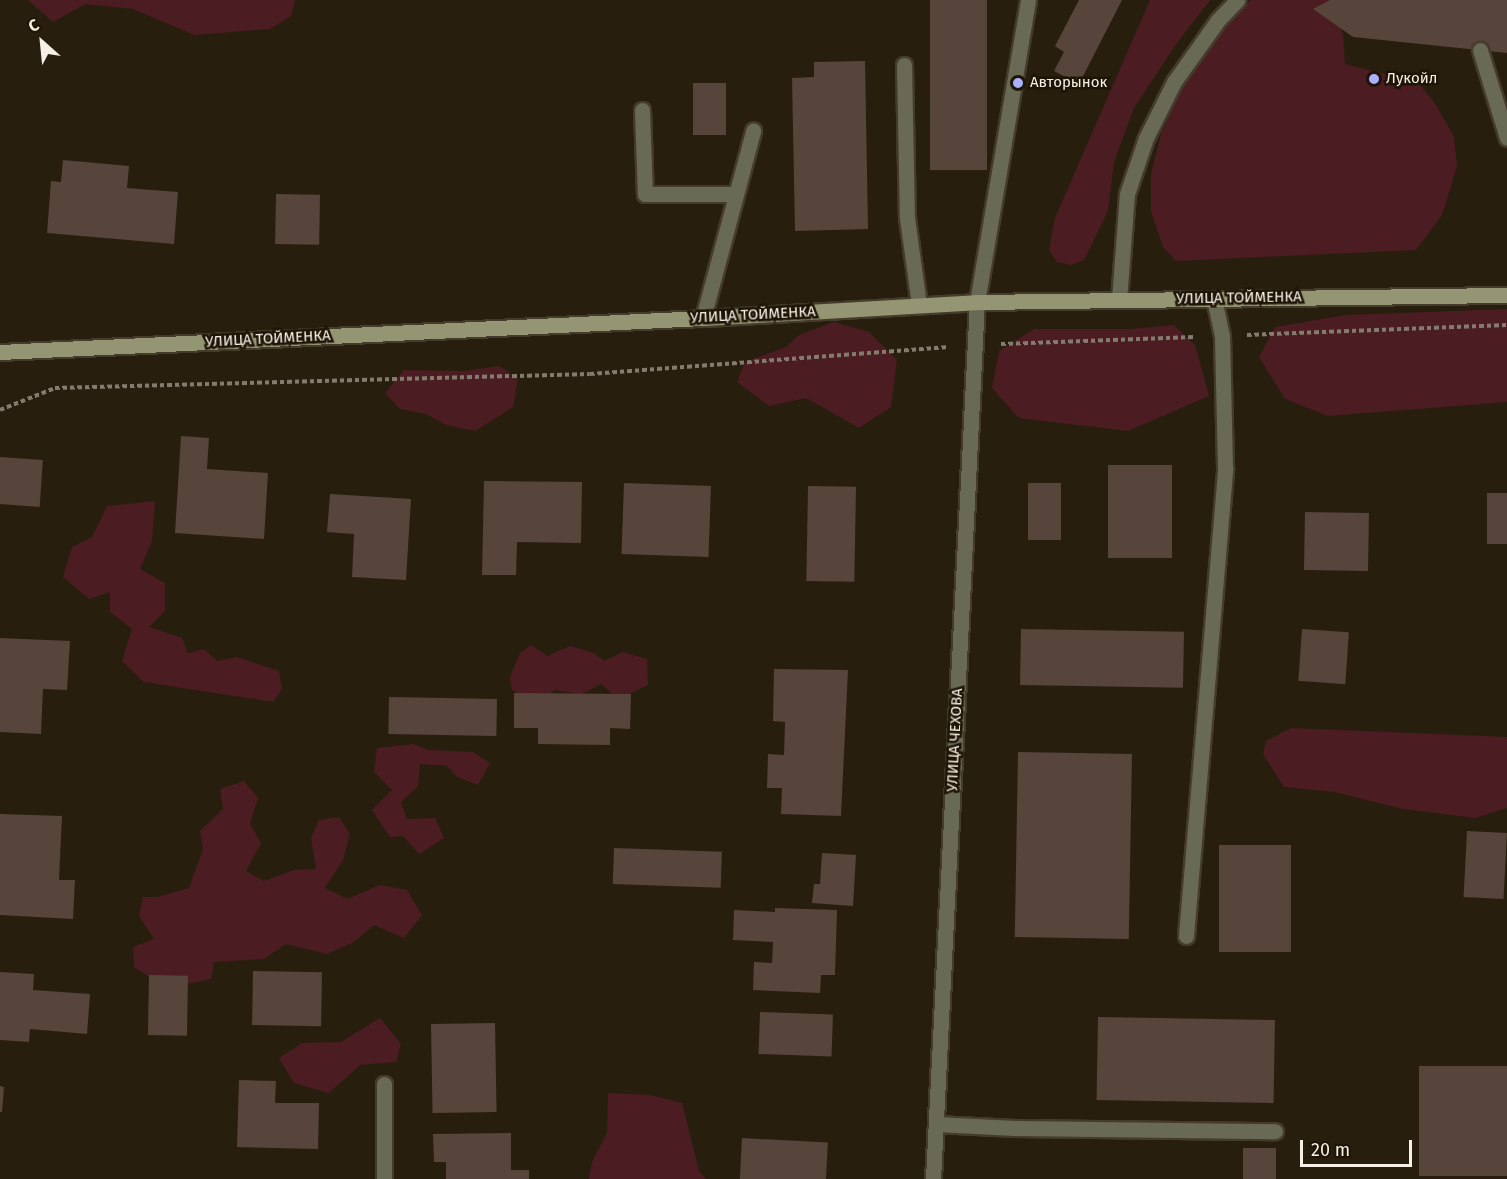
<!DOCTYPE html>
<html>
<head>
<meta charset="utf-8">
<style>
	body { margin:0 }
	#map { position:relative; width:1507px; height:1179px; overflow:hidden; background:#281e0e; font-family:"Fira Sans",sans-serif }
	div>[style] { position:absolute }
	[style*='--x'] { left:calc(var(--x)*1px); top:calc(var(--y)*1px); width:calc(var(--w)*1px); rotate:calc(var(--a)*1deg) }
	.green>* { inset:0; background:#4b1c22 }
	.building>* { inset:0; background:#57443b; transform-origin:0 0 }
	.path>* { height:4px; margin-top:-2px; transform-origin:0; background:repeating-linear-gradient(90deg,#837b6d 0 4.5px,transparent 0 7.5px) }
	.roads { filter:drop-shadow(2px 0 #453b2c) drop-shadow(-2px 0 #453b2c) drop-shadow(0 2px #453b2c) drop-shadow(0 -2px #453b2c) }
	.lane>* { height:15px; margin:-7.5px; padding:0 7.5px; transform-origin:7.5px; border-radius:7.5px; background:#696a55 }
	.street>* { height:15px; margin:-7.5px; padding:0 7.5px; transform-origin:7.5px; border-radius:7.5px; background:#696a55 }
	.secondary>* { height:15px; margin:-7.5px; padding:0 7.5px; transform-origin:7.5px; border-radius:7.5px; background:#949572 }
	.dots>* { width:16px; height:16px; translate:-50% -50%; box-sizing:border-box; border:3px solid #1e1506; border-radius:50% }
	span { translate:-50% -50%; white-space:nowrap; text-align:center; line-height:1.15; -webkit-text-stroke:5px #1e1506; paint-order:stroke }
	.poi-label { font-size:15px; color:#f7f0e6 }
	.left { translate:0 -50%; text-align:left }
	.street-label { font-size:15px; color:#f7f0e6 }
	.north { position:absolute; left:12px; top:12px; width:60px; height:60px; -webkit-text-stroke:4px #1e1506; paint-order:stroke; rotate:333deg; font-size:16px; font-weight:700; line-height:24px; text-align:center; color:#f7f0e6 }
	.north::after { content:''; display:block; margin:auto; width:21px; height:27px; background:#f7f0e6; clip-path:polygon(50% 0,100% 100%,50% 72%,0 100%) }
	.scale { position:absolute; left:1300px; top:1140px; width:112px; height:27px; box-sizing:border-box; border:3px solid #f7f0e6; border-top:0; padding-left:8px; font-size:18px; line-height:21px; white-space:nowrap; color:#f7f0e6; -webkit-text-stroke:4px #1e1506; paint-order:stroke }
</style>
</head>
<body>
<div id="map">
	<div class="green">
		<div style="clip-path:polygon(28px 0,295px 0,291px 16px,270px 29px,194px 35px,133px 9px,85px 4px,53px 22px)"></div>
		<div style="clip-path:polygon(1150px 0,1210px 0,1177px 43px,1134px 108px,1114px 162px,1108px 211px,1084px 260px,1071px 265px,1057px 262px,1049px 250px,1055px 218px)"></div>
		<div style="clip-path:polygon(1251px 0,1331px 0,1343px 35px,1345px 64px,1419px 83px,1436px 105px,1454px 137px,1457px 166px,1442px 215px,1416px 250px,1176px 261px,1163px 247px,1151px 212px,1151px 174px,1161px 134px,1187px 77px,1221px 28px)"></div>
		<div style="clip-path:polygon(1507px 309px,1507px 402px,1328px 416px,1285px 399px,1259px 357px,1275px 327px,1346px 315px)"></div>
		<div style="clip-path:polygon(834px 322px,869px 332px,897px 360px,891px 407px,859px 428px,806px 398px,769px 406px,737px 382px,745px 362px,786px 347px,799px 335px)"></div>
		<div style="clip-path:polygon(1174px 325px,1195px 345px,1209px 396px,1128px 431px,1019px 418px,992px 388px,999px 351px,1034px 329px,1131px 329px)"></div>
		<div style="clip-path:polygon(499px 366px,518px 378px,513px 407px,475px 431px,446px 425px,426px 414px,400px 409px,385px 393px,404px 370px,465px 371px)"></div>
		<div style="clip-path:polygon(155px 501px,152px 541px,140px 569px,165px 583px,165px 611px,149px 627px,182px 638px,188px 653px,204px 649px,217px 661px,237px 657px,279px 671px,282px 689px,273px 702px,144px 682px,122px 661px,132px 629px,110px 612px,110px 592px,89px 599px,63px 577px,72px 547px,92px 537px,107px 506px)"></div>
		<div style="clip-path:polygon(531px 645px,548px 656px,570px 646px,594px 653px,604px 661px,623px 652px,647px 659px,648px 685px,618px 699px,601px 684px,581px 694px,555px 690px,535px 704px,512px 690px,510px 677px,520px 653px)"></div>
		<div style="clip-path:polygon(1291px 728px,1507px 737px,1507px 808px,1475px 818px,1403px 809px,1335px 792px,1284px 787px,1263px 754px,1266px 741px)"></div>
		<div style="clip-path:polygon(414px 744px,428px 750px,473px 752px,490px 763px,478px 785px,457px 777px,447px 766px,420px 764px,418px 786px,401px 802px,407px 819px,435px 818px,444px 838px,419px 854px,403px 836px,390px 837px,372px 810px,392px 790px,374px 772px,377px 748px)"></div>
		<div style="clip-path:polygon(244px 781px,258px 798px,250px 824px,261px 843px,246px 871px,264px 881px,294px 870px,316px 869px,311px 838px,319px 820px,339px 817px,350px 834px,343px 860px,325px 888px,347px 899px,380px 885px,407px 890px,422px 915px,404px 938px,374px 925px,354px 942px,327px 954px,286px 944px,264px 959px,214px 962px,211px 979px,176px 986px,148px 976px,134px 967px,133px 947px,154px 939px,139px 916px,143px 897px,158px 897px,189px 888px,203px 849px,200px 831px,223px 809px,220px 789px)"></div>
		<div style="clip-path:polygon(380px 1018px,401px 1044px,396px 1062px,360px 1065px,329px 1093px,294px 1083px,279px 1058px,302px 1043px,341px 1042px)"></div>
		<div style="clip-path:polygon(608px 1093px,650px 1095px,682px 1103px,699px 1171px,706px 1179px,589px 1179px,592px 1162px,607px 1133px)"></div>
	</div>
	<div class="building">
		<div style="left:930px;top:0;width:57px;height:170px"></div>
		<div style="clip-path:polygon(1079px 0,1122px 0,1079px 84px,1054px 71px,1064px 52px,1055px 46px)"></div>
		<div style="clip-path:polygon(1330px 0,1507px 0,1507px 53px,1353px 37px,1313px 9px)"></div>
		<div style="clip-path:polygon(865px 61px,868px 229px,795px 231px,792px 78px,814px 77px,814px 62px)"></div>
		<div style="left:693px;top:83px;width:33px;height:52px"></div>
		<div style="clip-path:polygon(63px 160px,129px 166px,127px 188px,178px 192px,174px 244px,47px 233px,51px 181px,61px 182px)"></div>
		<div style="left:276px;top:194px;width:44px;height:50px;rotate:1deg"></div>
		<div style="clip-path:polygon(181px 436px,209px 438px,207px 469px,268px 473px,264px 539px,175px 533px)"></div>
		<div style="left:0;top:457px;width:43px;height:47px;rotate:4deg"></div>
		<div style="left:1108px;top:465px;width:64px;height:93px"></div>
		<div style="clip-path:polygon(484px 481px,582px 482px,581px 543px,517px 542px,516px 575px,482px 575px)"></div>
		<div style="left:624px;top:483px;width:87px;height:71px;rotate:2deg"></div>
		<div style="left:1028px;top:483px;width:33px;height:57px"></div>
		<div style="left:808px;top:486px;width:48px;height:95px;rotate:1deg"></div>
		<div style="left:1487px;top:493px;width:20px;height:51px"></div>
		<div style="clip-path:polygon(330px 494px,411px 499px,406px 580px,352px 577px,354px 534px,327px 532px)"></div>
		<div style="left:1305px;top:512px;width:64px;height:58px;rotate:1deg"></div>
		<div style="left:1021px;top:629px;width:163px;height:56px;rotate:1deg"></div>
		<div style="left:1302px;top:629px;width:47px;height:52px;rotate:4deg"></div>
		<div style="clip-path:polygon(0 638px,70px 641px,67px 690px,43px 689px,41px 734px,0 732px)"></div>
		<div style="clip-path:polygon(774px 669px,848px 670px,841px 816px,781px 814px,782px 788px,767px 788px,768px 754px,784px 755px,785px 722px,773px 721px)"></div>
		<div style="clip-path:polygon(514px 693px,631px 694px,630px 729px,610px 728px,610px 745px,538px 744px,538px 728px,514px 728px)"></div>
		<div style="left:389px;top:697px;width:108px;height:37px;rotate:1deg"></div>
		<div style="left:1018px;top:752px;width:114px;height:185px;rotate:1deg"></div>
		<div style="clip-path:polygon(0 814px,62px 816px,59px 880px,75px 880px,73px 919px,0 915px)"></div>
		<div style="left:1467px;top:831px;width:40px;height:66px;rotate:3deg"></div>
		<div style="left:1219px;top:845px;width:72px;height:107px"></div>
		<div style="left:614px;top:848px;width:108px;height:36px;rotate:2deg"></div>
		<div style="clip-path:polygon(822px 853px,856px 855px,853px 906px,812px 903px,814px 884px,820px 884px)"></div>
		<div style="clip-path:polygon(775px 908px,837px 910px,835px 975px,821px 975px,820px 993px,753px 990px,754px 962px,772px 963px,773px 942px,733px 940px,734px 910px,775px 912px)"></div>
		<div style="left:253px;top:971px;width:69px;height:54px;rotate:1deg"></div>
		<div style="clip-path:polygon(0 972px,34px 974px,33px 990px,90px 994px,87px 1034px,30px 1029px,29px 1042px,0 1040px)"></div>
		<div style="left:149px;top:975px;width:39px;height:60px;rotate:1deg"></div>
		<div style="left:760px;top:1012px;width:73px;height:42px;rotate:2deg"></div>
		<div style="left:1098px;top:1017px;width:177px;height:83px;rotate:1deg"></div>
		<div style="left:495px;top:1023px;width:89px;height:64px;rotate:89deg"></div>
		<div style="left:1419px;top:1066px;width:88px;height:110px"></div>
		<div style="clip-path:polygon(239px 1080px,276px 1081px,275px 1103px,319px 1103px,318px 1149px,237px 1147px)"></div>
		<div style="clip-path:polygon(0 1086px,4px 1087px,2px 1112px,0 1112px)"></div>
		<div style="clip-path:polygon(511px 1133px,511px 1170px,529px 1170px,529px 1179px,446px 1179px,446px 1162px,434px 1162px,433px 1134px)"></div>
		<div style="left:742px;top:1138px;width:86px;height:41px;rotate:3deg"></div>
		<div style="left:1243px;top:1148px;width:33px;height:31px"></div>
	</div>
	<div class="path">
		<div style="--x:1247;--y:335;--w:260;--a:-2.2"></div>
		<div style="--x:1001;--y:344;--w:193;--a:-2.1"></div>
		<div style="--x:0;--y:410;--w:59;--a:-21.8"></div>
		<div style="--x:55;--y:388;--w:535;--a:-1.5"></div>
		<div style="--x:590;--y:374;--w:360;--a:-4.3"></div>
	</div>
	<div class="roads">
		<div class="lane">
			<div style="--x:1480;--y:50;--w:92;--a:72.9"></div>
			<div style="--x:904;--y:65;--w:153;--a:88.9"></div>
			<div style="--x:907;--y:218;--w:88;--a:82.1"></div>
			<div style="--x:642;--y:110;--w:84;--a:88"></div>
			<div style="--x:645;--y:194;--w:91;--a:0"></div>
			<div style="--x:1119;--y:300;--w:106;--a:-85.7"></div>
			<div style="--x:1127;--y:194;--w:59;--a:-71.3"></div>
			<div style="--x:1146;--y:138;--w:63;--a:-63.4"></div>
			<div style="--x:1174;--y:82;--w:76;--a:-54.6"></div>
			<div style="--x:1218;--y:20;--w:28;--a:-46"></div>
			<div style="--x:977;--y:302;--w:306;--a:-80.4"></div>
			<div style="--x:703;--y:318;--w:194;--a:-75"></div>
			<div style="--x:1186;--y:936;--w:470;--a:-85.2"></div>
			<div style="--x:1225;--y:468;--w:132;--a:-91.3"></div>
			<div style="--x:1222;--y:336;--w:38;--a:-102"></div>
			<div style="--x:936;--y:1124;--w:79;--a:2.9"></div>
			<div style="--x:1015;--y:1128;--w:260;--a:0.7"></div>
		</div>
		<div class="street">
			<div style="--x:384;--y:1179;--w:95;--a:-90"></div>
			<div style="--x:933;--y:1179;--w:878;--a:-87.13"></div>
		</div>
		<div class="secondary">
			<div style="--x:0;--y:352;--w:704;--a:-2.77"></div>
			<div style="--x:703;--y:318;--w:274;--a:-3.3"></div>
			<div style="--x:977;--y:302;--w:530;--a:-0.76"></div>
		</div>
	</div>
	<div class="dots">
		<div style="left:1374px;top:79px;background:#aab0fc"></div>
		<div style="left:1018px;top:83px;background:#aab0fc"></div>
	</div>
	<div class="poi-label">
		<span class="left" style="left:1386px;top:79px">Лукойл</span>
		<span class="left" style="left:1030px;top:83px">Авторынок</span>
	</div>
	<div class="street-label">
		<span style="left:1239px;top:298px;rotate:-1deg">УЛИЦА ТОЙМЕНКА</span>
		<span style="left:753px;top:315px;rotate:-3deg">УЛИЦА ТОЙМЕНКА</span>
		<span style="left:268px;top:339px;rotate:-3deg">УЛИЦА ТОЙМЕНКА</span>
		<span style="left:955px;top:740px;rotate:-87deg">УЛИЦА ЧЕХОВА</span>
	</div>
	<div class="north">С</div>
	<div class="scale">20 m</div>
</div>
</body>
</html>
